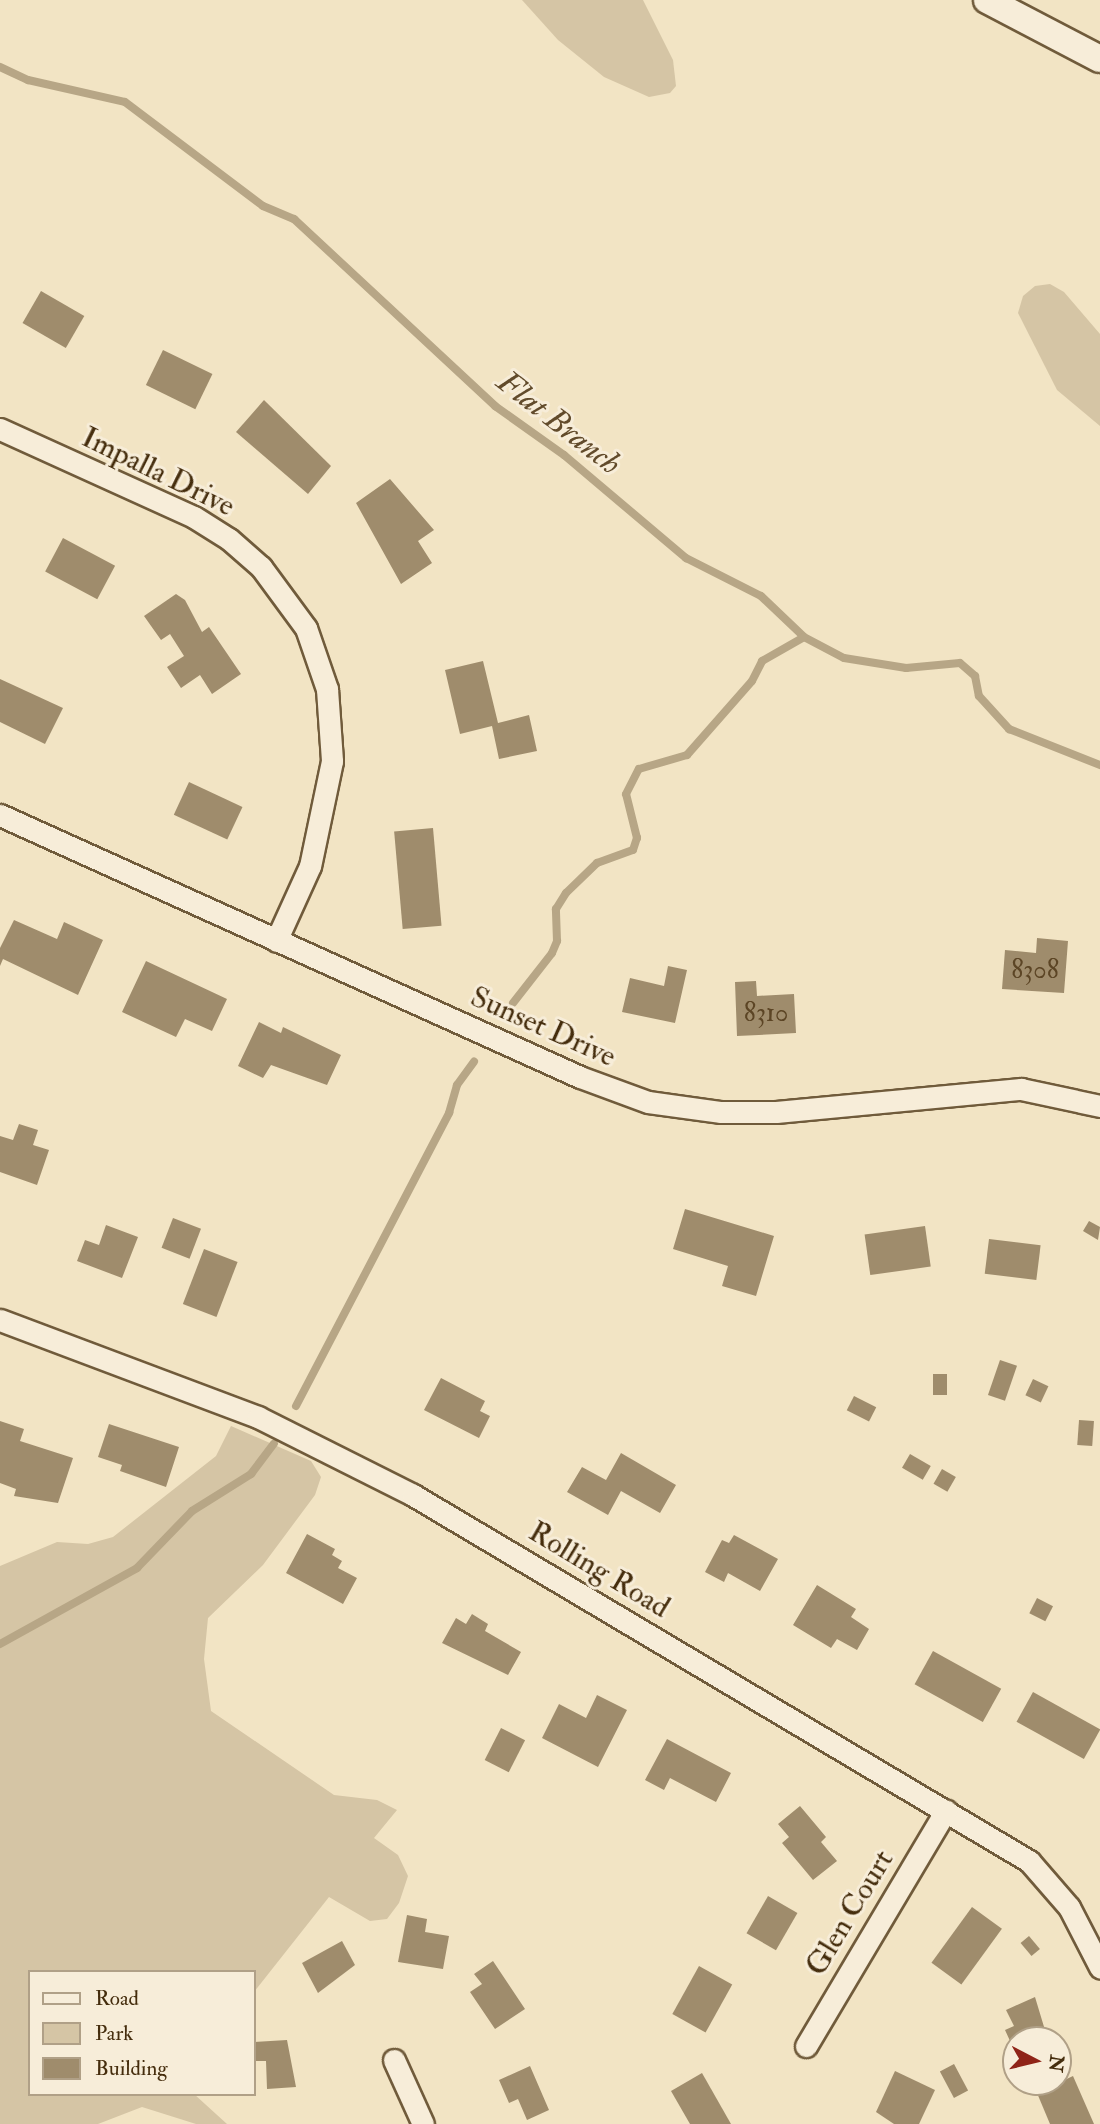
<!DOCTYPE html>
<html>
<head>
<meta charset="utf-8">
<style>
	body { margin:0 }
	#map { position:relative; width:1100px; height:2124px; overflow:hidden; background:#f2e4c4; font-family:"IM FELL Double Pica",serif }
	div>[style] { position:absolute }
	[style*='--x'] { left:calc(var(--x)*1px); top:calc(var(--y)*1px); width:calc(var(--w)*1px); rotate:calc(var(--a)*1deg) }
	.green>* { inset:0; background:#d5c5a5 }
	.stream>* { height:8px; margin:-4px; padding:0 4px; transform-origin:4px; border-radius:4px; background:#b7a686 }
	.building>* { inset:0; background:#9f8c6c; transform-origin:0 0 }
	.roads { filter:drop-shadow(2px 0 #705b3b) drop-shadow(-2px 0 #705b3b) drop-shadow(0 2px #705b3b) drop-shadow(0 -2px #705b3b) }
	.minor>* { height:21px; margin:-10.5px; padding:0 10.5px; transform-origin:10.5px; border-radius:10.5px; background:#f7edd9 }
	.tertiary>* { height:26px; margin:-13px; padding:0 13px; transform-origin:13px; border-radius:13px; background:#f7edd9 }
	span { translate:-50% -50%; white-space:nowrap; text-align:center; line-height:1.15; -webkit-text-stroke:6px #f7edd9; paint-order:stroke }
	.number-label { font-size:26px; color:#5c4525 }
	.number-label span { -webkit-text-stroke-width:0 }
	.street-label { font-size:30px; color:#452d0d }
	.water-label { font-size:32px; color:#624b2b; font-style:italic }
	.legend { position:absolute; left:28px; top:1970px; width:228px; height:126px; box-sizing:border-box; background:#f7edd9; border:2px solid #b0a087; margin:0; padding:9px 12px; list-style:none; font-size:21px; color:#452d0d }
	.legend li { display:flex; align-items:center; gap:14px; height:35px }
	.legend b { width:35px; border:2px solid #b0a087 }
	.north { position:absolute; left:1002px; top:2026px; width:70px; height:70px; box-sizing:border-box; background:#f7edd9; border:2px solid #b0a087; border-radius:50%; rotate:97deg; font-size:19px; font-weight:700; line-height:28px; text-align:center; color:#452d0d }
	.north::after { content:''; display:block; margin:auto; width:24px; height:32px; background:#8f2418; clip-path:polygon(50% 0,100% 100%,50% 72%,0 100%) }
</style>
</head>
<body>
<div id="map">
	<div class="green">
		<div style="clip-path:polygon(522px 0,643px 0,673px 60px,676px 86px,670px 93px,649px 97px,604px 77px,558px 40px)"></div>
		<div style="clip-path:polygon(1050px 284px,1064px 292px,1100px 334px,1100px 426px,1057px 390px,1018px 313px,1023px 296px,1035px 286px)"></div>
		<div style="clip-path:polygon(231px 1426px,311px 1461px,321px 1477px,315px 1495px,263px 1565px,208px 1618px,204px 1659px,211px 1711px,334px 1795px,377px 1800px,397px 1810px,374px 1838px,398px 1855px,408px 1876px,399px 1903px,387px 1919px,370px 1921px,329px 1897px,254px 1992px,254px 1972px,30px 1972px,30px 2094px,194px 2094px,227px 2124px,196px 2124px,142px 2107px,98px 2124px,0 2124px,0 1566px,57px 1542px,88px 1544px,113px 1537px,216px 1456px)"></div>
	</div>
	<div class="stream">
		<div style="--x:0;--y:67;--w:31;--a:25"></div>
		<div style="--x:28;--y:80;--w:99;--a:12.8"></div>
		<div style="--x:125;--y:102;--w:173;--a:37"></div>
		<div style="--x:263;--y:206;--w:34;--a:23"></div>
		<div style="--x:294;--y:219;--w:275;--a:42.9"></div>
		<div style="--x:495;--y:406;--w:85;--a:35.4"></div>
		<div style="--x:564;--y:455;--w:160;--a:40.2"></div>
		<div style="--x:686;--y:558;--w:84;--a:26.9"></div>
		<div style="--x:761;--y:596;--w:59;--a:43.6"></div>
		<div style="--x:804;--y:637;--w:45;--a:27.7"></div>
		<div style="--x:844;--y:658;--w:63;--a:9.2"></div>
		<div style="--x:906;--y:668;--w:54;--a:-5.3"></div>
		<div style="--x:960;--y:663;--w:20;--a:41"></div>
		<div style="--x:975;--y:676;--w:20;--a:79"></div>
		<div style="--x:979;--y:696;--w:45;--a:47.7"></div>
		<div style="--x:1009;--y:729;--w:98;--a:21.6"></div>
		<div style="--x:513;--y:1003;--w:63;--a:-52"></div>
		<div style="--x:552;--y:953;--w:13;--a:-67"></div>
		<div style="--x:557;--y:941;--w:32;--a:-92"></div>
		<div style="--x:556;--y:909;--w:19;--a:-58"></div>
		<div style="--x:566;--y:893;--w:43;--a:-44.1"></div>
		<div style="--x:597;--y:863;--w:38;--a:-20"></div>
		<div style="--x:633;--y:850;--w:13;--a:-72"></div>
		<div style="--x:637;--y:838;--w:45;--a:-104"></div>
		<div style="--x:626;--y:794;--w:28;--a:-63"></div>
		<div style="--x:639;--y:769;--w:50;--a:-16.3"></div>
		<div style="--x:687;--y:755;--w:98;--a:-48.7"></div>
		<div style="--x:752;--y:681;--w:22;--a:-63"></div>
		<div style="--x:762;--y:661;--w:48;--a:-29.7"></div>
		<div style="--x:296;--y:1406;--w:331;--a:-62.4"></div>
		<div style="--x:449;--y:1113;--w:29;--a:-74"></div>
		<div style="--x:457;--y:1085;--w:29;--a:-54"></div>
		<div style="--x:0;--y:1644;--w:157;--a:-29"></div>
		<div style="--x:137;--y:1568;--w:79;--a:-46"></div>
		<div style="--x:192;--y:1511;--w:70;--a:-32.1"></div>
		<div style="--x:251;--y:1474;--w:38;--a:-53"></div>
	</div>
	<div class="building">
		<div style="left:41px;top:291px;width:50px;height:37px;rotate:30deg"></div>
		<div style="left:163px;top:350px;width:55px;height:39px;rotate:26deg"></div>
		<div style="clip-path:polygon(264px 400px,331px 466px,308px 494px,236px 432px)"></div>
		<div style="clip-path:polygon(390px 479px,434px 530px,418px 541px,432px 563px,401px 584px,356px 503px)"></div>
		<div style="left:63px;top:538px;width:59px;height:38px;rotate:28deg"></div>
		<div style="clip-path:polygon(176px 594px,185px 600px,202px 632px,209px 627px,241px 674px,212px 694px,200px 675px,181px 688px,167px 667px,184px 656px,170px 634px,161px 640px,144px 616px)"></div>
		<div style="clip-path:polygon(483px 661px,498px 723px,529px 715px,537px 751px,499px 759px,492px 726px,460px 734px,445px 670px)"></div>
		<div style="clip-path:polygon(0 679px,63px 708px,45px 744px,0 722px)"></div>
		<div style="left:189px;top:782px;width:59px;height:36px;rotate:25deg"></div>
		<div style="left:433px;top:828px;width:98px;height:39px;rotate:85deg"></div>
		<div style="clip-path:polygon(14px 920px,57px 939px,64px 922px,103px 940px,78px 995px,3px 959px,0 966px,0 948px)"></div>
		<div style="clip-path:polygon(1037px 938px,1068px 941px,1064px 993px,1002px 989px,1005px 950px,1036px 953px)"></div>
		<div style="clip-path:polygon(146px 961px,227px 999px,212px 1031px,185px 1019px,176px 1037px,122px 1012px)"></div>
		<div style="clip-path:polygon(668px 966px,687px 970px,675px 1023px,622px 1012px,630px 978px,664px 986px)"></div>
		<div style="clip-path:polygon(756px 981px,757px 996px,794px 994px,796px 1033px,737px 1036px,735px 982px)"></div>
		<div style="clip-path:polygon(259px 1022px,281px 1033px,283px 1027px,341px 1055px,327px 1085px,271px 1065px,263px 1078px,238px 1066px)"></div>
		<div style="clip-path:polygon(19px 1124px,38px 1130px,33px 1145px,49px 1150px,37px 1185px,0 1172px,0 1136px,13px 1140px)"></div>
		<div style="clip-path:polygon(685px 1209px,774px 1236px,756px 1296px,722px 1286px,728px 1266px,673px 1249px)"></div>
		<div style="left:173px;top:1218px;width:30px;height:32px;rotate:21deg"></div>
		<div style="clip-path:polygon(1089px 1221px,1100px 1227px,1098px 1240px,1083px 1231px)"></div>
		<div style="clip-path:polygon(106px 1225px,138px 1237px,122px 1278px,77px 1261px,85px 1240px,99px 1245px)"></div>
		<div style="left:925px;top:1226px;width:41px;height:61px;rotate:82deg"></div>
		<div style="left:989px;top:1239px;width:52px;height:35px;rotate:7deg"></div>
		<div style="left:204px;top:1249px;width:36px;height:59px;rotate:21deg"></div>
		<div style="left:1000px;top:1360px;width:18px;height:37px;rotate:19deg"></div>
		<div style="left:933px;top:1374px;width:14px;height:21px"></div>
		<div style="clip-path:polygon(441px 1378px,485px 1401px,480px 1411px,490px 1416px,479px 1438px,424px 1410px)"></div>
		<div style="left:1033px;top:1379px;width:17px;height:18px;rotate:25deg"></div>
		<div style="left:854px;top:1396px;width:25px;height:16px;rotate:27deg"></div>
		<div style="left:1079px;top:1420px;width:15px;height:25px;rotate:4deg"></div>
		<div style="clip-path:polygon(0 1421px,24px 1429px,20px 1441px,73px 1458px,58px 1503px,14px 1496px,16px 1489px,0 1483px)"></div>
		<div style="clip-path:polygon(109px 1424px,179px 1447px,166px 1487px,120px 1471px,122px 1465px,98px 1457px)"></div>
		<div style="clip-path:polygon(621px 1453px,676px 1485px,660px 1513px,621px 1491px,608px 1515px,567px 1492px,582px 1467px,606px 1480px)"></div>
		<div style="left:910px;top:1454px;width:24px;height:16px;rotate:30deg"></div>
		<div style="left:942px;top:1469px;width:16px;height:17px;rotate:30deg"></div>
		<div style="clip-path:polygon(307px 1534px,335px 1549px,332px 1555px,342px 1561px,338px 1568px,357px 1578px,343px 1604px,286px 1573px)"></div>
		<div style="clip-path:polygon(734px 1535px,778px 1559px,760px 1591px,728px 1573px,724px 1582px,705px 1572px,722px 1540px,729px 1543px)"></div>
		<div style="clip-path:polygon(817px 1585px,856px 1609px,851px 1617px,869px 1629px,857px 1650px,837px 1639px,831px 1648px,793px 1625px)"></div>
		<div style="left:1037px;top:1598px;width:18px;height:17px;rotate:27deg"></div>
		<div style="clip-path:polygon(472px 1614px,488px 1624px,485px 1631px,521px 1652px,508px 1675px,442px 1643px,456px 1618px,466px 1624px)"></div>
		<div style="left:933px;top:1651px;width:78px;height:38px;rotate:29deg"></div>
		<div style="left:1033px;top:1692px;width:77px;height:34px;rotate:29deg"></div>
		<div style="clip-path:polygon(597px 1695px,627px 1710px,598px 1767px,542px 1738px,559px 1704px,586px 1718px)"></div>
		<div style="left:501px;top:1728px;width:27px;height:36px;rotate:27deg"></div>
		<div style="clip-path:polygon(667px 1739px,731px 1773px,716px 1802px,670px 1778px,664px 1790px,645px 1780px)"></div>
		<div style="clip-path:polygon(800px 1806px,826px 1837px,821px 1842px,837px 1861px,813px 1880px,782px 1843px,789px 1837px,778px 1824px)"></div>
		<div style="left:768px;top:1896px;width:34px;height:43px;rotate:30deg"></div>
		<div style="left:972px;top:1907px;width:37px;height:69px;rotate:36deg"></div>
		<div style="clip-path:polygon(407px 1915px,427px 1919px,425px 1932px,449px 1936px,443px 1969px,398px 1962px)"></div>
		<div style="left:1029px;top:1936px;width:17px;height:11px;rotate:50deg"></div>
		<div style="clip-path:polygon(342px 1941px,355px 1965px,318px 1993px,302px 1963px)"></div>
		<div style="clip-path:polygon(493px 1961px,525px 2009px,495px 2029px,470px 1992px,482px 1984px,474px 1974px)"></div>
		<div style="left:699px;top:1966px;width:38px;height:55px;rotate:29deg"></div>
		<div style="clip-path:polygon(1035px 1997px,1048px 2040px,1016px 2040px,1016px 2054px,1005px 2030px,1014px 2026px,1006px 2010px)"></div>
		<div style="clip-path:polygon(287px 2040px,296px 2087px,267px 2089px,266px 2061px,254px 2061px,254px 2042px)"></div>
		<div style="left:954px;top:2064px;width:30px;height:16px;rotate:62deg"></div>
		<div style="clip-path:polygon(530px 2066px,549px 2110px,527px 2120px,518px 2099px,509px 2103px,499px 2080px)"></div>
		<div style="clip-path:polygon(895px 2071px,935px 2090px,919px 2124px,894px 2124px,876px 2112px)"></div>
		<div style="clip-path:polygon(702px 2073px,731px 2124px,690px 2124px,671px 2091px)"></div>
		<div style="clip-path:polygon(1073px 2076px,1094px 2124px,1050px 2124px,1037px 2093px)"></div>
	</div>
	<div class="roads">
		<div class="minor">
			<div style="--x:0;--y:429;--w:213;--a:24.4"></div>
			<div style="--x:194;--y:517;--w:41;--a:32.2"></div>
			<div style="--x:229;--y:539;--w:43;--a:41.2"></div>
			<div style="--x:261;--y:567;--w:76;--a:53.6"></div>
			<div style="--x:306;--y:628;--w:65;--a:71"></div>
			<div style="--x:327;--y:689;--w:72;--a:86"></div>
			<div style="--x:332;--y:761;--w:107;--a:101.8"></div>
			<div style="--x:310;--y:866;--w:82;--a:114.4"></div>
			<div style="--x:0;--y:815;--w:636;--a:24.31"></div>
			<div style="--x:580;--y:1077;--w:72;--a:20.2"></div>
			<div style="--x:648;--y:1102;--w:74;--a:7.8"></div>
			<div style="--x:721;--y:1112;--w:55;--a:0"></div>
			<div style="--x:776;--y:1112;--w:246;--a:-5.4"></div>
			<div style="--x:1021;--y:1089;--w:81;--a:12.1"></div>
			<div style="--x:0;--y:1320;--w:276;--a:20.6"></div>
			<div style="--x:258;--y:1417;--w:174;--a:26.7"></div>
			<div style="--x:413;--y:1495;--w:717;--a:30.72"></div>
			<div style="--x:1029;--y:1861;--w:61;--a:49"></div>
			<div style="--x:1069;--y:1907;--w:68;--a:62.7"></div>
			<div style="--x:806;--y:2046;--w:274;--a:-59.3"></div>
			<div style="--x:394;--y:2060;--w:70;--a:65.6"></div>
		</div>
		<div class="tertiary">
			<div style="--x:987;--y:0;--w:127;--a:27.6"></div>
		</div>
	</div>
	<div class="number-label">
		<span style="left:1035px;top:971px">8308</span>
		<span style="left:766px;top:1014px">8310</span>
	</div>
	<div class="street-label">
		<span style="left:158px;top:472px;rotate:26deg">Impalla Drive</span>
		<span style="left:543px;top:1027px;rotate:24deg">Sunset Drive</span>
		<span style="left:599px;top:1570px;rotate:31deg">Rolling Road</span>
		<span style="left:850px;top:1913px;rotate:-59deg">Glen Court</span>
	</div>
	<div class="water-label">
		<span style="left:559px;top:423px;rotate:38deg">Flat Branch</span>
	</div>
	<ul class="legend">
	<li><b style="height:9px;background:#f7edd9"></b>Road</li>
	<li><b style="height:19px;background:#d5c5a5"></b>Park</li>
	<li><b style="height:19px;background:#9f8c6c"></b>Building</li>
	</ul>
	<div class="north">N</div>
</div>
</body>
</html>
